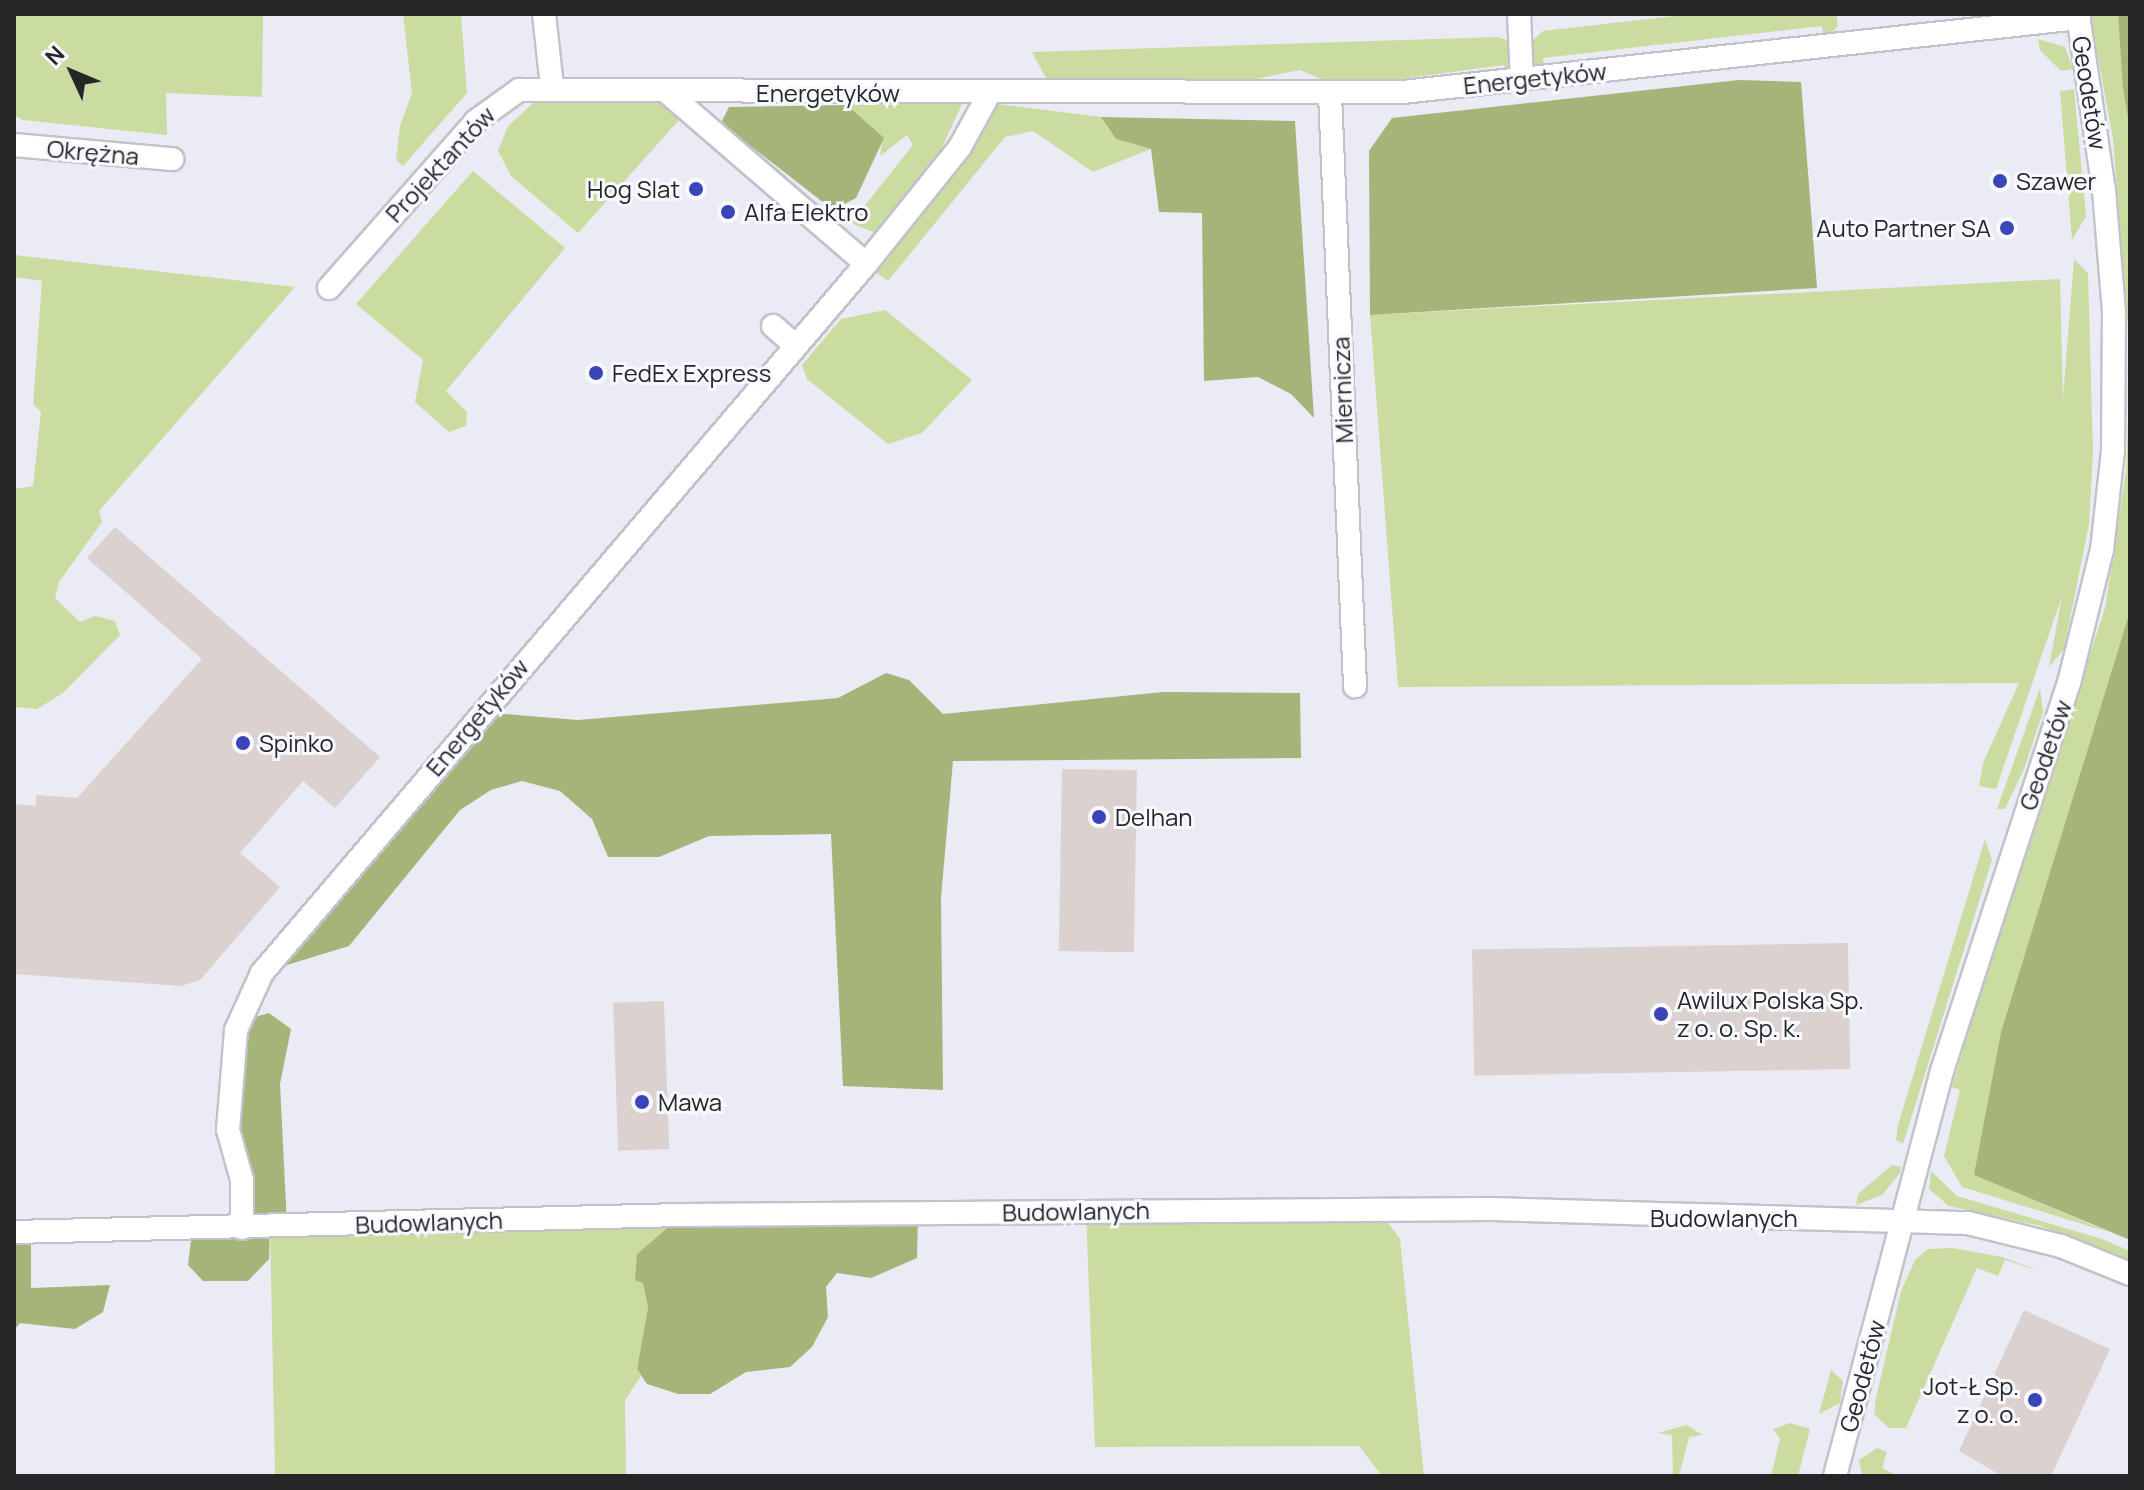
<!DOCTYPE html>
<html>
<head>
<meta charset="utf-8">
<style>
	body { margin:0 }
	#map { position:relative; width:2144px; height:1490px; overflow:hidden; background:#eaebf4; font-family:Manrope,sans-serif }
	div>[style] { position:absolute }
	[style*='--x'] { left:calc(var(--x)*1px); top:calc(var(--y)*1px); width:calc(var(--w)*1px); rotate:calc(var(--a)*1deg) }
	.green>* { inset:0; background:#cbdca1 }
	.forest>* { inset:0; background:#a5b57a }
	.building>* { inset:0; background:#dbd1ce; transform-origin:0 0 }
	.roads { filter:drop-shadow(2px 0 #c1c2ca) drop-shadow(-2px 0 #c1c2ca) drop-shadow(0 2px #c1c2ca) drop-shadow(0 -2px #c1c2ca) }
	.minor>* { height:22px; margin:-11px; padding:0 11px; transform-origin:11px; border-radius:11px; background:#fff }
	.dots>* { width:22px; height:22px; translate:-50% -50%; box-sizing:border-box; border:4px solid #f8f9fe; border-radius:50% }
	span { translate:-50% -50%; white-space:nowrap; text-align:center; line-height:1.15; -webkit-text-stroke:6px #f8f9fe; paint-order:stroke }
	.street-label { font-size:24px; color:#262629 }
	.poi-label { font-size:24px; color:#262629 }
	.left { translate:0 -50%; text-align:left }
	.right { translate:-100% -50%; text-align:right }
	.frame { position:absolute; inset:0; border:16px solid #262629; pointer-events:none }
	.north { position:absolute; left:32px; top:32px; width:80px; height:80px; -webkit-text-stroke:6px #f8f9fe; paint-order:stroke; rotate:314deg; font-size:22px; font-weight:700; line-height:32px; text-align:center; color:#262629 }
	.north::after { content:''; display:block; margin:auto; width:28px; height:36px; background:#262629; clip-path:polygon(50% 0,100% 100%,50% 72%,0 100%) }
</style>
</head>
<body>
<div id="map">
	<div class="green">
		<div style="clip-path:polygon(14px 14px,263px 14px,262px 97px,166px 93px,167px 135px,23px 120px,14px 115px)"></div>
		<div style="clip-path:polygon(403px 14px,461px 14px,467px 93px,403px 166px,396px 160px,400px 126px,412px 93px)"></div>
		<div style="clip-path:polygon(1692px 14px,1836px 14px,1838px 26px,1824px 41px,1822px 26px,1543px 58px,1545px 73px,1531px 65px,1528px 45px,1543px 31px)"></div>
		<div style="clip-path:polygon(2090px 14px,2118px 14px,2130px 130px,2130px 352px,2113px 139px)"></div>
		<div style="clip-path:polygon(1498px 37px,1512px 42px,1518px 55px,1506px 78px,1504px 65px,1340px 87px,1300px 70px,1251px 80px,1243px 87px,1042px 96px,1046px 78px,1032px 52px)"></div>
		<div style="clip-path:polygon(2038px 39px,2065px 47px,2073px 69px,2061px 71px,2040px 50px)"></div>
		<div style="clip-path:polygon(552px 86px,667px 92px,688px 110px,578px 233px,511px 176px,498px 151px,508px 126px)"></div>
		<div style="clip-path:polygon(2074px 89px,2086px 216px,2072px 240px,2060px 91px)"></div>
		<div style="clip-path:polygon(882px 98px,962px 104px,938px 156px,880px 235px,851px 223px,913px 145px,907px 135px,880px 156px,883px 138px,847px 105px)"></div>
		<div style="clip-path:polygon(998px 104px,1101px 117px,1116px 139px,1151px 149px,1093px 172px,1033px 131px,1005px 137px,888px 281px,874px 271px)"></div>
		<div style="clip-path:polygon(473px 171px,565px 248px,446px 391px,467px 412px,466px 426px,449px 432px,415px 402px,423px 360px,356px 304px)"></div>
		<div style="clip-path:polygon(14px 255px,295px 287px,99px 511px,102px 522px,59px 582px,55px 598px,80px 622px,95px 616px,115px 621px,120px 635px,63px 693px,37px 709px,14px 707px,14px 489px,33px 486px,41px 412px,33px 404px,42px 281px,14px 277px)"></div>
		<div style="clip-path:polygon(2074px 259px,2088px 273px,2093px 453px,2089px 524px,2064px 649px,2049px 667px,2062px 596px,1996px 789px,1979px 786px,1983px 763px,2019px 683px,1398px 687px,1370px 315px,2060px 279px,2063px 398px)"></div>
		<div style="clip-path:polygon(885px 310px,972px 380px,922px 433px,888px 444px,807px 379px,802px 365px,841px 319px)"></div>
		<div style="clip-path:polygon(2130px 371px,2130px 611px,2001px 1032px,1975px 1175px,2108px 1232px,1962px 1187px,1944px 1156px,1960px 1090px,1952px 1087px,1970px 1025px,2105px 608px,2126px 471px)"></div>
		<div style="clip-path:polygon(2040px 688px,2043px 712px,2024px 769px,2005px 809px,1997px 809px)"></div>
		<div style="clip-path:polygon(1985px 839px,1992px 860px,1903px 1144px,1896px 1140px,1898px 1125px)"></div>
		<div style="clip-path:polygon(1892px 1165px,1901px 1167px,1900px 1173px,1882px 1195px,1856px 1205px,1858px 1194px)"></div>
		<div style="clip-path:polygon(1931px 1171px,1957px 1196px,2102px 1239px,2130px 1251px,2130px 1260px,2041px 1226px,1949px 1206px,1929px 1189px)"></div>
		<div style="clip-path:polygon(1086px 1212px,1380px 1212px,1400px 1239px,1424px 1476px,1382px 1476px,1359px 1446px,1095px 1447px)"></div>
		<div style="clip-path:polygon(682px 1215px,637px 1254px,648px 1307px,637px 1369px,641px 1376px,625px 1400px,626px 1476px,275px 1476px,270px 1226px)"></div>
		<div style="clip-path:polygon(1953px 1248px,2002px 1257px,2042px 1272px,2005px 1260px,1998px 1276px,1977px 1268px,1906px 1428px,1889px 1428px,1874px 1414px,1876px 1398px,1901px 1291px,1915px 1260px,1928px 1249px)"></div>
		<div style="clip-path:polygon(1831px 1370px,1843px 1381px,1840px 1403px,1819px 1414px)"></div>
		<div style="clip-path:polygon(1790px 1423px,1810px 1429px,1798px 1476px,1771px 1476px,1780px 1439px,1773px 1429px)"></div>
		<div style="clip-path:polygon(1686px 1425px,1703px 1435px,1689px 1437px,1679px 1476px,1673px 1476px,1672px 1435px,1658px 1433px)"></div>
		<div style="clip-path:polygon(1877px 1448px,1887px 1452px,1882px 1468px,1898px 1476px,1862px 1476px,1859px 1460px)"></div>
	</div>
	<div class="forest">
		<div style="clip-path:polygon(2118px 14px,2130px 14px,2130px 130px,2123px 88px)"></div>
		<div style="clip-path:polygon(1739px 80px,1801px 82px,1817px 288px,1370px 315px,1369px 151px,1392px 118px)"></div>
		<div style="clip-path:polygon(847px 105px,884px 138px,856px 198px,833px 210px,721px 123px,729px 107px)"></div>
		<div style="clip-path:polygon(1101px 117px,1295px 121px,1314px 418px,1291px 394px,1258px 377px,1204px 381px,1202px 213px,1159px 212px,1151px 149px,1116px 139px)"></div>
		<div style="clip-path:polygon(2130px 611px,2130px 1240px,1974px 1175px,2001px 1032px)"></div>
		<div style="clip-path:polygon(886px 673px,909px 680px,943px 714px,1163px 692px,1300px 693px,1301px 758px,953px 761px,941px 898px,943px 1090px,843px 1086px,831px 834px,709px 836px,659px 857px,608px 857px,592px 819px,560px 791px,522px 781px,491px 790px,460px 810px,349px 946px,287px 965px,276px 958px,480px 712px,578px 720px,838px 698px)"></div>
		<div style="clip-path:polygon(269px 1013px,291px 1029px,280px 1084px,287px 1225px,270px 1226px,269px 1259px,248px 1281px,203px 1281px,188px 1265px,191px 1240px,205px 1228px,242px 1228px,228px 1130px,240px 1021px)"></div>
		<div style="clip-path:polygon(918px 1213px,917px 1258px,871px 1278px,837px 1273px,826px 1287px,828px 1317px,812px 1347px,790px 1367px,746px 1372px,710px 1394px,678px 1394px,647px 1384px,637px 1369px,648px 1307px,643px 1283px,635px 1280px,637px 1254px,682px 1215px)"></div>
		<div style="clip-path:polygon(14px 1232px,31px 1246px,31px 1288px,110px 1285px,103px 1312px,75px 1329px,20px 1323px,14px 1330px)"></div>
	</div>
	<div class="building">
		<div style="clip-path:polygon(115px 527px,380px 757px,335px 808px,303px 781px,240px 853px,280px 887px,200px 980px,181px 986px,14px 974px,14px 804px,36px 806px,36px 795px,77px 798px,202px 659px,87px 558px)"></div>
		<div style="left:1062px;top:769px;width:75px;height:182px;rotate:1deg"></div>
		<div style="left:1848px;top:943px;width:126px;height:376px;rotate:89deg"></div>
		<div style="left:664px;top:1001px;width:148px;height:51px;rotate:88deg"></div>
		<div style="clip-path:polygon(2024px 1310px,2110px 1349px,2051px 1476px,2002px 1476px,1959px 1451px)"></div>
	</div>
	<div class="roads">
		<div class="minor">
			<div style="--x:544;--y:14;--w:72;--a:83.7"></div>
			<div style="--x:1519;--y:14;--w:66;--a:87.4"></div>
			<div style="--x:667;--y:92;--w:263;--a:40.8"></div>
			<div style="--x:1330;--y:94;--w:593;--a:87.58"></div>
			<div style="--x:14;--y:145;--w:159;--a:5.1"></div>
			<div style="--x:329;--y:288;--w:222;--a:-48.6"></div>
			<div style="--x:476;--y:121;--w:53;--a:-35.8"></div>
			<div style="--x:519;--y:90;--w:884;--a:0.13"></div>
			<div style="--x:1403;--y:92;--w:680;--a:-6.25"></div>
			<div style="--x:773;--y:326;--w:29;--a:41"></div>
			<div style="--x:242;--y:1228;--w:48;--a:-90"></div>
			<div style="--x:242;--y:1180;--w:52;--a:-105.6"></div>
			<div style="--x:228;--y:1130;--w:100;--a:-85.4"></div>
			<div style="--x:236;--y:1030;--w:63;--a:-65.5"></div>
			<div style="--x:262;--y:973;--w:931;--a:-49.57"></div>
			<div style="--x:866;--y:264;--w:150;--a:-51.2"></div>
			<div style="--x:960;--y:147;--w:60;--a:-61.3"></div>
			<div style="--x:14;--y:1232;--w:668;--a:-1.46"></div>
			<div style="--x:682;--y:1215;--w:810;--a:-0.42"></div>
			<div style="--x:1492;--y:1209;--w:476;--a:1.7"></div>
			<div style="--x:1968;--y:1223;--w:96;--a:13.9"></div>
			<div style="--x:2061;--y:1246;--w:74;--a:22.1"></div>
			<div style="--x:1835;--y:1476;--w:419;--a:-75.2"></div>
			<div style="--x:1942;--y:1071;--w:408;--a:-71.9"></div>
			<div style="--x:2069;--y:683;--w:137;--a:-76.1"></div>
			<div style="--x:2102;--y:550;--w:100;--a:-83.7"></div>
			<div style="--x:2113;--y:451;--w:139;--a:-89.6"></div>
			<div style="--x:2114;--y:312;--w:121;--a:-94.7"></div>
			<div style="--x:2104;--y:191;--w:179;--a:-98.4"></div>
		</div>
	</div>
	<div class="dots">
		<div style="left:2000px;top:181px;background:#3945b8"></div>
		<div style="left:696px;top:189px;background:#3945b8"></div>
		<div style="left:728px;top:212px;background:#3945b8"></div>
		<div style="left:2007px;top:228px;background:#3945b8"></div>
		<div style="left:596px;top:373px;background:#3945b8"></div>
		<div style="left:243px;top:743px;background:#3945b8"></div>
		<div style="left:1099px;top:817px;background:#3945b8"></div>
		<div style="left:1661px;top:1014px;background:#3945b8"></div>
		<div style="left:642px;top:1102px;background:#3945b8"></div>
		<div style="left:2035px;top:1400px;background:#3945b8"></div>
	</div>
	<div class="street-label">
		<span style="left:1535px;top:78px;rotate:-6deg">Energetyków</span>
		<span style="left:828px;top:93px">Energetyków</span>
		<span style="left:2090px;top:93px;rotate:81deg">Geodetów</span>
		<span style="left:93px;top:152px;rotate:5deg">Okrężna</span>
		<span style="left:440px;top:164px;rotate:-47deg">Projektantów</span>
		<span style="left:1342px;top:390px;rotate:-92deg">Miernicza</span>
		<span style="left:477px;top:717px;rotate:-50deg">Energetyków</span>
		<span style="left:2045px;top:755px;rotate:-71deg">Geodetów</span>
		<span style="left:1076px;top:1211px;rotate:-1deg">Budowlanych</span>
		<span style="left:1724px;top:1218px">Budowlanych</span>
		<span style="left:429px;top:1222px;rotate:-2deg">Budowlanych</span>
		<span style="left:1862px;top:1376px;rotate:-75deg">Geodetów</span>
	</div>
	<div class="poi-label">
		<span class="left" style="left:2016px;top:181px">Szawer</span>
		<span class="right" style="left:680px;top:189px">Hog Slat</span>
		<span class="left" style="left:744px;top:212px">Alfa Elektro</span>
		<span class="right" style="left:1991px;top:228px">Auto Partner SA</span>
		<span class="left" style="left:612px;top:373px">FedEx Express</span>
		<span class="left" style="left:259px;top:743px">Spinko</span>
		<span class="left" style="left:1115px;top:817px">Delhan</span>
		<span class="left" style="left:1677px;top:1014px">Awilux Polska Sp.<br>z o. o. Sp. k.</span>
		<span class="left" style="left:658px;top:1102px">Mawa</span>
		<span class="right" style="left:2019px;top:1400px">Jot-Ł Sp.<br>z o. o.</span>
	</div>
	<div class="frame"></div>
	<div class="north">N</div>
</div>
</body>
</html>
